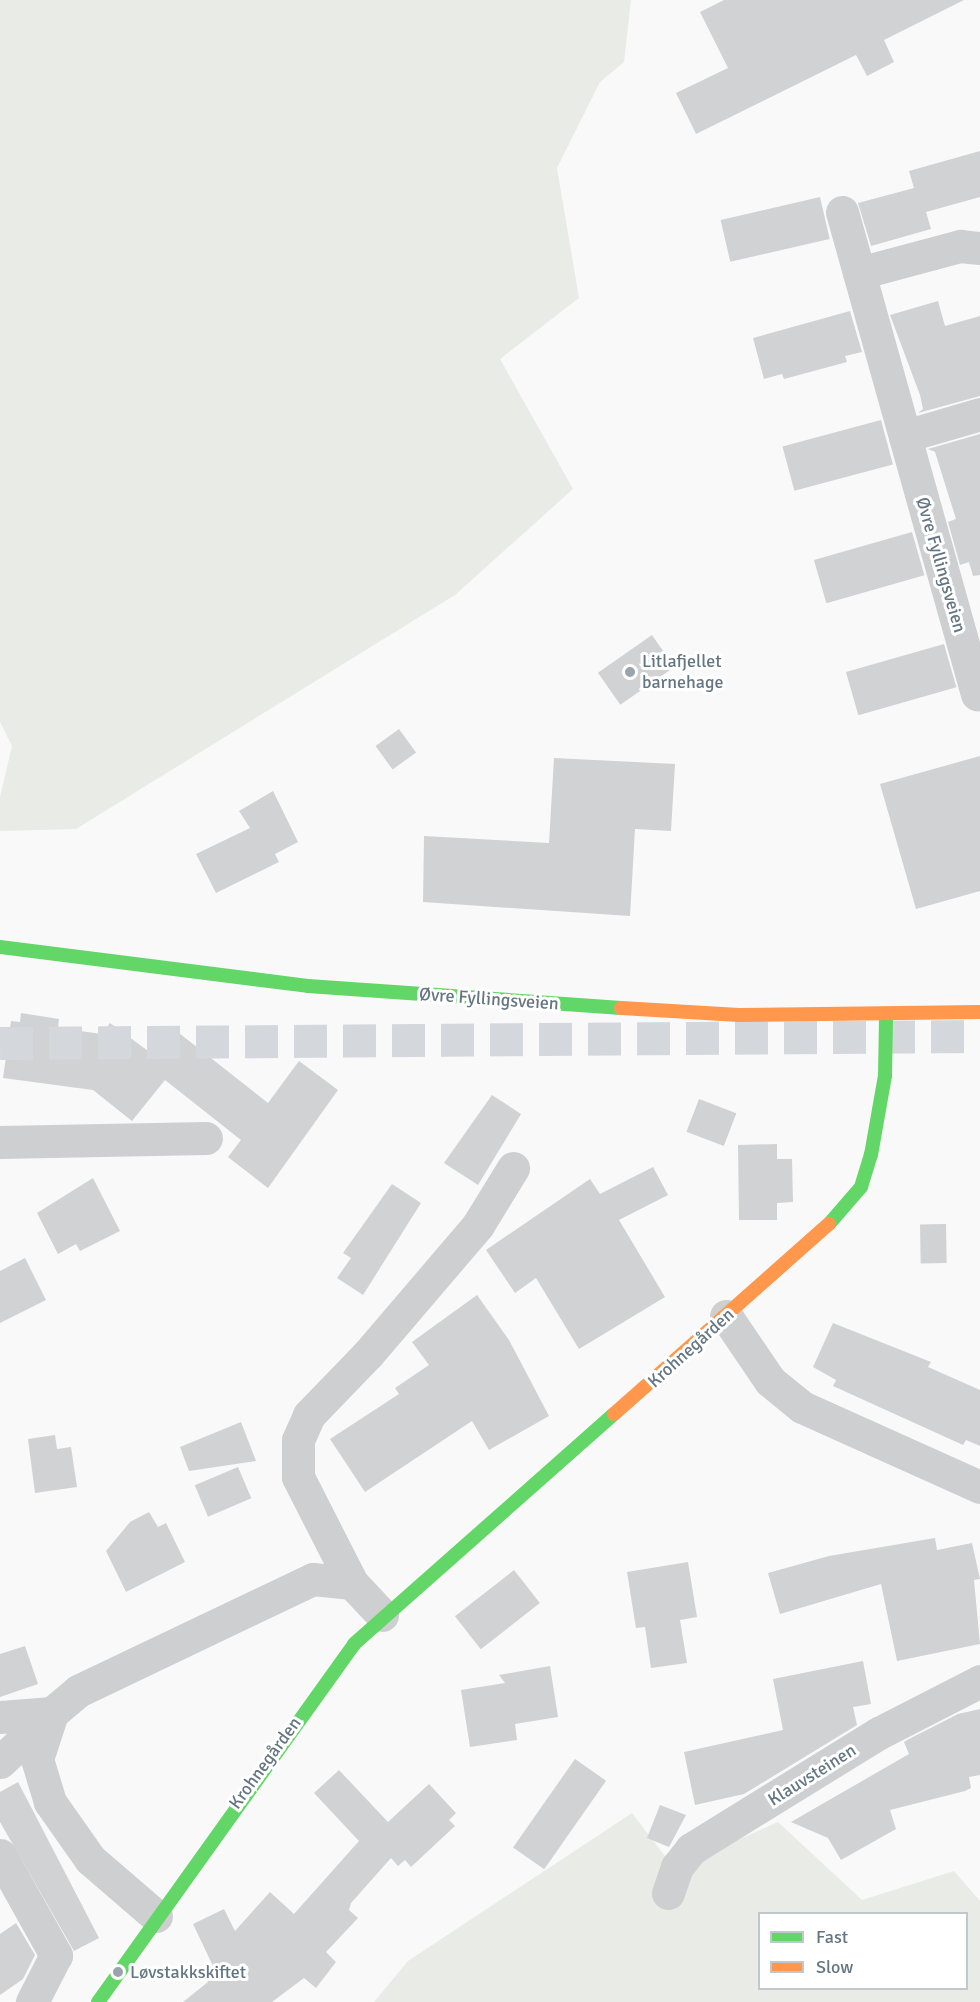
<!DOCTYPE html>
<html>
<head>
<meta charset="utf-8">
<style>
	body { margin:0 }
	#map { position:relative; width:980px; height:2002px; overflow:hidden; background:#f9f9f9; font-family:Signika,sans-serif }
	div>[style] { position:absolute }
	[style*='--x'] { left:calc(var(--x)*1px); top:calc(var(--y)*1px); width:calc(var(--w)*1px); rotate:calc(var(--a)*1deg) }
	.green>* { inset:0; background:#e8ebe6 }
	.building>* { inset:0; background:#d0d2d3; transform-origin:0 0 }
	.primary-tunnel>* { height:33px; margin-top:-16.5px; transform-origin:0; background:repeating-linear-gradient(90deg,#d4d8dc 0 33px,transparent 0 49px) }
	.street>* { height:33px; margin:-16.5px; padding:0 16.5px; transform-origin:16.5px; border-radius:16.5px; background:#cecfd0 }
	.fast>* { height:14px; margin:-7px; padding:0 7px; transform-origin:7px; border-radius:7px; background:#63d668 }
	.slow>* { height:14px; margin:-7px; padding:0 7px; transform-origin:7px; border-radius:7px; background:#ff974d }
	.dots>* { width:16px; height:16px; translate:-50% -50%; box-sizing:border-box; border:3px solid #fff; border-radius:50% }
	span { translate:-50% -50%; white-space:nowrap; text-align:center; line-height:1.15; -webkit-text-stroke:6px #fff; paint-order:stroke }
	.street-label { font-size:18px; color:#657683 }
	.poi-label { font-size:18px; color:#657683 }
	.left { translate:0 -50%; text-align:left }
	.legend { position:absolute; left:758px; top:1912px; width:210px; height:78px; box-sizing:border-box; background:#fff; border:2px solid #c1c8cd; margin:0; padding:8px 10px; list-style:none; font-size:18px; color:#657683 }
	.legend li { display:flex; align-items:center; gap:12px; height:30px }
	.legend b { width:30px; border:2px solid #c1c8cd }
</style>
</head>
<body>
<div id="map">
	<div class="green">
		<div style="clip-path:polygon(0 0,631px 0,624px 62px,600px 82px,557px 168px,579px 298px,500px 359px,573px 489px,455px 595px,76px 829px,0 831px,0 797px,12px 746px,0 722px)"></div>
		<div style="clip-path:polygon(evenodd,632px 1813px,674px 1868px,778px 1822px,862px 1900px,954px 1871px,980px 1901px,980px 2002px,374px 2002px,408px 1961px,632px 1813px,760px 1914px,966px 1914px,966px 1988px,760px 1988px,760px 1914px)"></div>
	</div>
	<div class="building">
		<div style="clip-path:polygon(724px 0,964px 0,884px 40px,894px 62px,867px 76px,856px 55px,696px 134px,676px 93px,728px 68px,700px 12px)"></div>
		<div style="clip-path:polygon(980px 151px,980px 197px,926px 212px,931px 229px,871px 246px,858px 203px,914px 188px,909px 171px)"></div>
		<div style="left:820px;top:197px;width:43px;height:102px;rotate:77deg"></div>
		<div style="clip-path:polygon(938px 301px,945px 326px,980px 316px,980px 396px,918px 413px,923px 409px,920px 395px,890px 315px)"></div>
		<div style="clip-path:polygon(850px 311px,862px 352px,845px 356px,847px 362px,784px 379px,782px 374px,764px 379px,753px 338px)"></div>
		<div style="left:881px;top:420px;width:46px;height:102px;rotate:75deg"></div>
		<div style="clip-path:polygon(980px 434px,980px 575px,973px 576px,969px 562px,960px 565px,948px 522px,956px 519px,935px 452px,928px 449px)"></div>
		<div style="left:912px;top:532px;width:45px;height:102px;rotate:74deg"></div>
		<div style="left:652px;top:635px;width:39px;height:66px;rotate:55deg"></div>
		<div style="left:944px;top:644px;width:45px;height:102px;rotate:74deg"></div>
		<div style="left:399px;top:729px;width:29px;height:29px;rotate:54deg"></div>
		<div style="clip-path:polygon(980px 756px,980px 891px,916px 909px,880px 784px)"></div>
		<div style="clip-path:polygon(554px 758px,675px 764px,671px 831px,635px 829px,630px 916px,423px 902px,424px 836px,549px 843px)"></div>
		<div style="clip-path:polygon(273px 791px,298px 842px,275px 854px,279px 862px,216px 893px,196px 854px,250px 828px,239px 811px)"></div>
		<div style="clip-path:polygon(21px 1013px,59px 1019px,58px 1028px,102px 1034px,110px 1023px,159px 1059px,179px 1033px,268px 1103px,299px 1061px,338px 1090px,268px 1188px,228px 1157px,241px 1140px,165px 1080px,132px 1121px,93px 1090px,3px 1078px,11px 1021px,20px 1022px)"></div>
		<div style="clip-path:polygon(492px 1095px,521px 1114px,478px 1185px,444px 1163px)"></div>
		<div style="left:699px;top:1099px;width:40px;height:35px;rotate:21deg"></div>
		<div style="clip-path:polygon(777px 1144px,777px 1159px,792px 1159px,793px 1202px,777px 1203px,777px 1220px,739px 1220px,738px 1145px)"></div>
		<div style="clip-path:polygon(653px 1167px,668px 1195px,619px 1220px,665px 1297px,579px 1349px,536px 1278px,515px 1293px,486px 1250px,590px 1179px,600px 1194px)"></div>
		<div style="clip-path:polygon(93px 1178px,120px 1231px,80px 1251px,76px 1244px,58px 1254px,37px 1213px)"></div>
		<div style="clip-path:polygon(392px 1184px,421px 1203px,363px 1295px,337px 1278px,351px 1258px,343px 1253px)"></div>
		<div style="left:946px;top:1224px;width:39px;height:26px;rotate:89deg"></div>
		<div style="clip-path:polygon(25px 1258px,46px 1300px,0 1323px,0 1271px)"></div>
		<div style="clip-path:polygon(477px 1295px,509px 1340px,549px 1416px,489px 1450px,472px 1421px,365px 1492px,330px 1439px,399px 1394px,395px 1388px,429px 1365px,412px 1342px)"></div>
		<div style="clip-path:polygon(833px 1323px,931px 1362px,928px 1367px,980px 1390px,980px 1446px,966px 1440px,963px 1445px,833px 1386px,836px 1380px,813px 1367px)"></div>
		<div style="clip-path:polygon(241px 1422px,256px 1461px,189px 1471px,180px 1447px)"></div>
		<div style="clip-path:polygon(55px 1435px,57px 1449px,71px 1447px,77px 1487px,35px 1493px,28px 1439px)"></div>
		<div style="left:238px;top:1467px;width:34px;height:47px;rotate:67deg"></div>
		<div style="clip-path:polygon(149px 1512px,158px 1527px,166px 1523px,185px 1562px,126px 1592px,106px 1551px,130px 1522px)"></div>
		<div style="clip-path:polygon(935px 1538px,937px 1550px,972px 1543px,980px 1579px,974px 1580px,980px 1644px,897px 1661px,881px 1584px,780px 1614px,768px 1573px,829px 1556px)"></div>
		<div style="clip-path:polygon(688px 1562px,697px 1617px,680px 1620px,687px 1663px,651px 1668px,645px 1627px,636px 1628px,627px 1572px)"></div>
		<div style="left:514px;top:1570px;width:42px;height:75px;rotate:52deg"></div>
		<div style="clip-path:polygon(25px 1646px,38px 1684px,0 1697px,0 1654px)"></div>
		<div style="clip-path:polygon(863px 1661px,871px 1704px,853px 1707px,857px 1725px,744px 1794px,695px 1805px,684px 1752px,783px 1730px,773px 1679px)"></div>
		<div style="clip-path:polygon(550px 1666px,558px 1717px,515px 1724px,517px 1740px,470px 1747px,461px 1690px,505px 1683px,499px 1675px)"></div>
		<div style="clip-path:polygon(980px 1709px,980px 1775px,969px 1777px,971px 1788px,965px 1791px,890px 1810px,896px 1829px,841px 1860px,828px 1838px,791px 1822px,909px 1754px,904px 1742px,909px 1739px,958px 1714px)"></div>
		<div style="left:575px;top:1759px;width:38px;height:108px;rotate:35deg"></div>
		<div style="clip-path:polygon(339px 1770px,388px 1822px,429px 1784px,456px 1813px,449px 1820px,455px 1826px,411px 1867px,405px 1860px,398px 1866px,391px 1858px,351px 1903px,349px 1910px,358px 1918px,326px 1952px,336px 1962px,316px 1988px,304px 1978px,272px 2002px,183px 2002px,208px 1982px,202px 1974px,213px 1966px,193px 1924px,224px 1909px,235px 1931px,270px 1892px,294px 1914px,359px 1841px,314px 1793px)"></div>
		<div style="clip-path:polygon(18px 1782px,99px 1938px,74px 1951px,0 1822px,0 1792px)"></div>
		<div style="clip-path:polygon(660px 1805px,686px 1815px,669px 1847px,647px 1838px)"></div>
		<div style="clip-path:polygon(16px 1923px,35px 1955px,23px 1979px,0 1995px,0 1934px)"></div>
	</div>
	<div class="primary-tunnel">
		<div style="--x:0;--y:1043;--w:980;--a:-0.41"></div>
	</div>
	<div class="street">
		<div style="--x:842;--y:212;--w:501;--a:74.35"></div>
		<div style="--x:859;--y:273;--w:105;--a:-15"></div>
		<div style="--x:960;--y:246;--w:20;--a:6"></div>
		<div style="--x:905;--y:436;--w:78;--a:-16.3"></div>
		<div style="--x:0;--y:1142;--w:206;--a:-1.1"></div>
		<div style="--x:726;--y:1316;--w:78;--a:55.9"></div>
		<div style="--x:770;--y:1381;--w:41;--a:39.1"></div>
		<div style="--x:802;--y:1407;--w:195;--a:24.2"></div>
		<div style="--x:352;--y:1583;--w:119;--a:-117"></div>
		<div style="--x:298;--y:1477;--w:37;--a:-90"></div>
		<div style="--x:298;--y:1440;--w:27;--a:-66"></div>
		<div style="--x:309;--y:1415;--w:85;--a:-46"></div>
		<div style="--x:368;--y:1354;--w:170;--a:-49.5"></div>
		<div style="--x:478;--y:1225;--w:67;--a:-58.4"></div>
		<div style="--x:0;--y:1717;--w:52;--a:-4.4"></div>
		<div style="--x:0;--y:1762;--w:63;--a:-43.1"></div>
		<div style="--x:0;--y:1855;--w:115;--a:60.8"></div>
		<div style="--x:56;--y:1955;--w:53;--a:117.1"></div>
		<div style="--x:668;--y:1893;--w:28;--a:-71"></div>
		<div style="--x:677;--y:1867;--w:23;--a:-52"></div>
		<div style="--x:691;--y:1849;--w:221;--a:-31.7"></div>
		<div style="--x:879;--y:1733;--w:114;--a:-27.2"></div>
		<div style="--x:156;--y:1916;--w:87;--a:-139.2"></div>
		<div style="--x:90;--y:1859;--w:70;--a:-125.1"></div>
		<div style="--x:50;--y:1802;--w:45;--a:-106.8"></div>
		<div style="--x:37;--y:1759;--w:48;--a:-71.9"></div>
		<div style="--x:52;--y:1713;--w:34;--a:-40"></div>
		<div style="--x:78;--y:1691;--w:260;--a:-25.5"></div>
		<div style="--x:313;--y:1579;--w:39;--a:6"></div>
		<div style="--x:352;--y:1583;--w:44;--a:46.8"></div>
	</div>
	<div class="fast">
		<div style="--x:0;--y:947;--w:310;--a:7.2"></div>
		<div style="--x:308;--y:986;--w:314;--a:4"></div>
		<div style="--x:829;--y:1224;--w:49;--a:-49.1"></div>
		<div style="--x:861;--y:1187;--w:34;--a:-73"></div>
		<div style="--x:871;--y:1155;--w:80;--a:-80"></div>
		<div style="--x:885;--y:1076;--w:60;--a:-89"></div>
		<div style="--x:98;--y:2002;--w:440;--a:-54.4"></div>
		<div style="--x:354;--y:1644;--w:347;--a:-41.5"></div>
	</div>
	<div class="slow">
		<div style="--x:621;--y:1008;--w:118;--a:3.4"></div>
		<div style="--x:739;--y:1015;--w:241;--a:-0.7"></div>
		<div style="--x:614;--y:1414;--w:287;--a:-41.5"></div>
	</div>
	<div class="dots">
		<div style="left:630px;top:672px;background:#99a4ac"></div>
		<div style="left:118px;top:1972px;background:#99a4ac"></div>
	</div>
	<div class="street-label">
		<span style="left:941px;top:565px;rotate:74deg">Øvre Fyllingsveien</span>
		<span style="left:489px;top:999px;rotate:4deg">Øvre Fyllingsveien</span>
		<span style="left:691px;top:1348px;rotate:-42deg">Krohnegården</span>
		<span style="left:265px;top:1763px;rotate:-54deg">Krohnegården</span>
		<span style="left:812px;top:1775px;rotate:-32deg">Klauvsteinen</span>
	</div>
	<div class="poi-label">
		<span class="left" style="left:642px;top:672px">Litlafjellet<br>barnehage</span>
		<span class="left" style="left:130px;top:1972px">Løvstakkskiftet</span>
	</div>
	<ul class="legend">
	<li><b style="height:8px;background:#63d668"></b>Fast</li>
	<li><b style="height:8px;background:#ff974d"></b>Slow</li>
	</ul>
</div>
</body>
</html>
